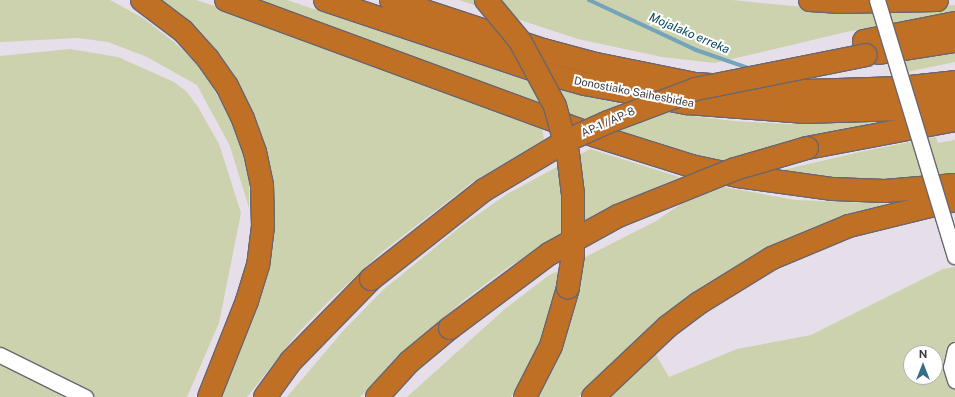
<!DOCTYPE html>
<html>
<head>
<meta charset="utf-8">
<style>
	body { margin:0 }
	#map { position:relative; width:955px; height:397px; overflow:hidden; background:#e6dee9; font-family:"Public Sans",sans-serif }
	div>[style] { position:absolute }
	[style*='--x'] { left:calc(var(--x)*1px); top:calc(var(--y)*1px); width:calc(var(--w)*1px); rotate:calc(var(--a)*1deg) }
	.green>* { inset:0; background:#ccd2ad }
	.stream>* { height:4px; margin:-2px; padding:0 2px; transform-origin:2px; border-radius:2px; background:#75a3b9 }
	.roads { filter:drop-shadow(1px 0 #6b656e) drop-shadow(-1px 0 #6b656e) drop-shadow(0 1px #6b656e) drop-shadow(0 -1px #6b656e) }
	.minor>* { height:15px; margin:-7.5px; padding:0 7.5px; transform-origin:7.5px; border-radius:7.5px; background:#fff }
	.highway>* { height:22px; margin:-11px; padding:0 11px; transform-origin:11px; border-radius:11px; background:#c07024 }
	.bridges { filter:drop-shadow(1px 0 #6b656e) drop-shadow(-1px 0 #6b656e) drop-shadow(0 1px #6b656e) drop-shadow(0 -1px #6b656e) }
	.minor-bridge>* { height:15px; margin:-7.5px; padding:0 7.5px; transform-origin:7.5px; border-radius:7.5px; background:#fff }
	.highway-bridge>* { height:22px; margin:-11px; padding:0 11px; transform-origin:11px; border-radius:11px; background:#c07024 }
	span { translate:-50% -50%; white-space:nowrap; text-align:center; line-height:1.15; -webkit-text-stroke:4px #fff; paint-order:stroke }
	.street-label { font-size:11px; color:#3d3a3f }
	.water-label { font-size:12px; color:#03455d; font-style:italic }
	.north { position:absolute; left:903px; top:345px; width:40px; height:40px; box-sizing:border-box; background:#fff; border:1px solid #b1b0b2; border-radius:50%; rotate:0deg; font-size:11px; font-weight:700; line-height:16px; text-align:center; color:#3d3a3f }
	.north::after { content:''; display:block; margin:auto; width:14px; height:18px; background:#366c88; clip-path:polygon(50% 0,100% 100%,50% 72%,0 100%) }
</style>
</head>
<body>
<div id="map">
	<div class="green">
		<div style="clip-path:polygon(0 0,110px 0,143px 18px,174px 42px,204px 71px,236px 130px,249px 176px,249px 208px,230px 146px,197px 85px,147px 57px,108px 42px,78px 38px,0 42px)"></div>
		<div style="clip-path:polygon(158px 0,196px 0,233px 12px,542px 127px,544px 140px,474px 181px,382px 252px,329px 301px,297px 334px,247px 397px,220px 397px,264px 282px,271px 250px,274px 224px,260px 136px,248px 103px,231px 75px)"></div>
		<div style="clip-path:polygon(247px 0,287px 0,546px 87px,647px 110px,733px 121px,790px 124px,889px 122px,717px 167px,655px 150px)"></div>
		<div style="clip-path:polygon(459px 0,732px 0,824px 9px,894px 9px,955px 5px,955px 13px,846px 32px,715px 63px,662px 57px,578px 39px)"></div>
		<div style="clip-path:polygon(70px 49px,118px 57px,174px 82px,187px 92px,198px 107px,219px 144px,241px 213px,219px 323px,187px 397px,93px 397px,0 347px,0 56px)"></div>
		<div style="clip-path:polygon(955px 50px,955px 62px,902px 73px,899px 59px)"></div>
		<div style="clip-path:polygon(936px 137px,938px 143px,955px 140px,955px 178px,891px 183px,766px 174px,864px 151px)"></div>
		<div style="clip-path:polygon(590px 149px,679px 177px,597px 215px,510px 266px,464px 300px,410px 347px,360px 397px,287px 397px,343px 331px,383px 290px,460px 227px,507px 194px)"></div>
		<div style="clip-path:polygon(724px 187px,795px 200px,895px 204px,847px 216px,793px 237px,742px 262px,694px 293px,578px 397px,533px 397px,539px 386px,520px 380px,511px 397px,407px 397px,506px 308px,548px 276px,656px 221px,681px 204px)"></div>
		<div style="clip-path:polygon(evenodd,955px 267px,955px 397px,606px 397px,655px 353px,669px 377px,737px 349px,811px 335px,943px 269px,955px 267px,911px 353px,935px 353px,935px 377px,911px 377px,911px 353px)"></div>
		<div style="clip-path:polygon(0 359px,74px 397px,0 397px)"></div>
	</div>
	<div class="stream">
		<div style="--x:589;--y:0;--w:118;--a:25"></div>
		<div style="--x:696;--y:50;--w:58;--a:19.1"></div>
	</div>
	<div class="roads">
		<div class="minor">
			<div style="--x:955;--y:350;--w:17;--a:103"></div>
			<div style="--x:951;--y:367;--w:14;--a:73"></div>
			<div style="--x:0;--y:355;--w:95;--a:26.3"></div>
		</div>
		<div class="highway">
			<div style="--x:142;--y:0;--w:51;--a:37.1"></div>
			<div style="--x:183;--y:31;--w:38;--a:48"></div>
			<div style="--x:208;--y:59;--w:33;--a:55"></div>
			<div style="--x:227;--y:86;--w:37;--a:64"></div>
			<div style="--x:243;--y:119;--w:35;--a:70"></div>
			<div style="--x:255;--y:152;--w:34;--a:78"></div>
			<div style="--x:262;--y:185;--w:41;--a:88.6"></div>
			<div style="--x:263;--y:226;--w:39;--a:97"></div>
			<div style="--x:258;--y:265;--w:38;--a:107"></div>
			<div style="--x:247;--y:301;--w:103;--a:111.6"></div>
			<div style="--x:226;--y:0;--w:394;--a:20.2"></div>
			<div style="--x:596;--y:136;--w:100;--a:17.5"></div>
			<div style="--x:691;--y:166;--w:48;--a:12"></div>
			<div style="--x:738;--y:176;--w:96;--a:7.8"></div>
			<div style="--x:833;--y:189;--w:52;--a:2.2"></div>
			<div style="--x:885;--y:191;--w:70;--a:-4.9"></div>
			<div style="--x:325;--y:0;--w:224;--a:18.5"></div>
			<div style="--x:537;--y:71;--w:50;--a:15.2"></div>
			<div style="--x:585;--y:84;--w:104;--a:10.6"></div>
			<div style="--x:687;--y:103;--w:116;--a:4.4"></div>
			<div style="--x:803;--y:112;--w:101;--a:-1.7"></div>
			<div style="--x:904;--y:109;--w:51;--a:-6.7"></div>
			<div style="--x:391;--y:0;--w:160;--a:18.2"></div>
			<div style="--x:543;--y:50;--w:55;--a:14.8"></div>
			<div style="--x:596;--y:64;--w:101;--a:11.4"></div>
			<div style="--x:695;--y:84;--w:111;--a:3.6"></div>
			<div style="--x:806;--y:91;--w:95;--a:-1.8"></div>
			<div style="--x:901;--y:88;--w:54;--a:-6.3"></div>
			<div style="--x:810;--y:0;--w:27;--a:4"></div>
			<div style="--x:837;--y:2;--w:100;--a:-1.1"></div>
			<div style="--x:864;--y:41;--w:93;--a:-11.2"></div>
			<div style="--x:879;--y:53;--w:77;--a:-9"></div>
			<div style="--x:807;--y:148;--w:151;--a:-10.7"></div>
			<div style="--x:265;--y:397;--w:44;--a:-54.2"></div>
			<div style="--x:291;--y:361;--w:115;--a:-45.7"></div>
			<div style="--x:377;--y:397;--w:47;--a:-47.6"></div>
			<div style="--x:409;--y:362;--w:53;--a:-39.7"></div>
			<div style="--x:525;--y:397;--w:57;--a:-63"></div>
			<div style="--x:551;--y:346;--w:60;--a:-73.7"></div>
			<div style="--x:593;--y:397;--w:102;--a:-43.4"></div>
			<div style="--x:667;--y:327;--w:40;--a:-37"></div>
			<div style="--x:699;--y:303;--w:86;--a:-31.7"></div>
			<div style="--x:772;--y:258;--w:83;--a:-22.6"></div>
			<div style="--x:849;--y:226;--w:109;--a:-13.8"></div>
		</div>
	</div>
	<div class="bridges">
		<div class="minor-bridge">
			<div style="--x:877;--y:0;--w:268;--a:73.1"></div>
		</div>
		<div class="highway-bridge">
			<div style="--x:486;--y:0;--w:53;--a:50.3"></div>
			<div style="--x:520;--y:41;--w:74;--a:61.7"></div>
			<div style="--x:555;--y:106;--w:50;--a:74.8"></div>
			<div style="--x:568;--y:154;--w:39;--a:83"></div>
			<div style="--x:573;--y:193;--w:62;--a:90"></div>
			<div style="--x:573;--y:255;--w:33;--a:99"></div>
			<div style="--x:371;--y:279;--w:144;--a:-38.2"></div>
			<div style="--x:484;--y:190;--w:96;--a:-30.9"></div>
			<div style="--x:566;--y:141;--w:46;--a:-24.3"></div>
			<div style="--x:608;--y:122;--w:94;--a:-20.6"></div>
			<div style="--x:696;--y:89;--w:173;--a:-11.3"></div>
			<div style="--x:450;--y:328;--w:124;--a:-36.8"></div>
			<div style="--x:549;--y:254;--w:79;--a:-28.8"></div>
			<div style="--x:618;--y:216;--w:126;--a:-21.9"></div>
			<div style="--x:735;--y:169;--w:75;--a:-16.3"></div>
		</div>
	</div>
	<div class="street-label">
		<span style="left:634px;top:92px;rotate:11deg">Donostiako Saihesbidea</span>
		<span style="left:608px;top:122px;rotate:-24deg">AP-1 / AP-8</span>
	</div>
	<div class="water-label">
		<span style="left:689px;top:34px;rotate:23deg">Mojalako erreka</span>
	</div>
	<div class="north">N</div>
</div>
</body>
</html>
